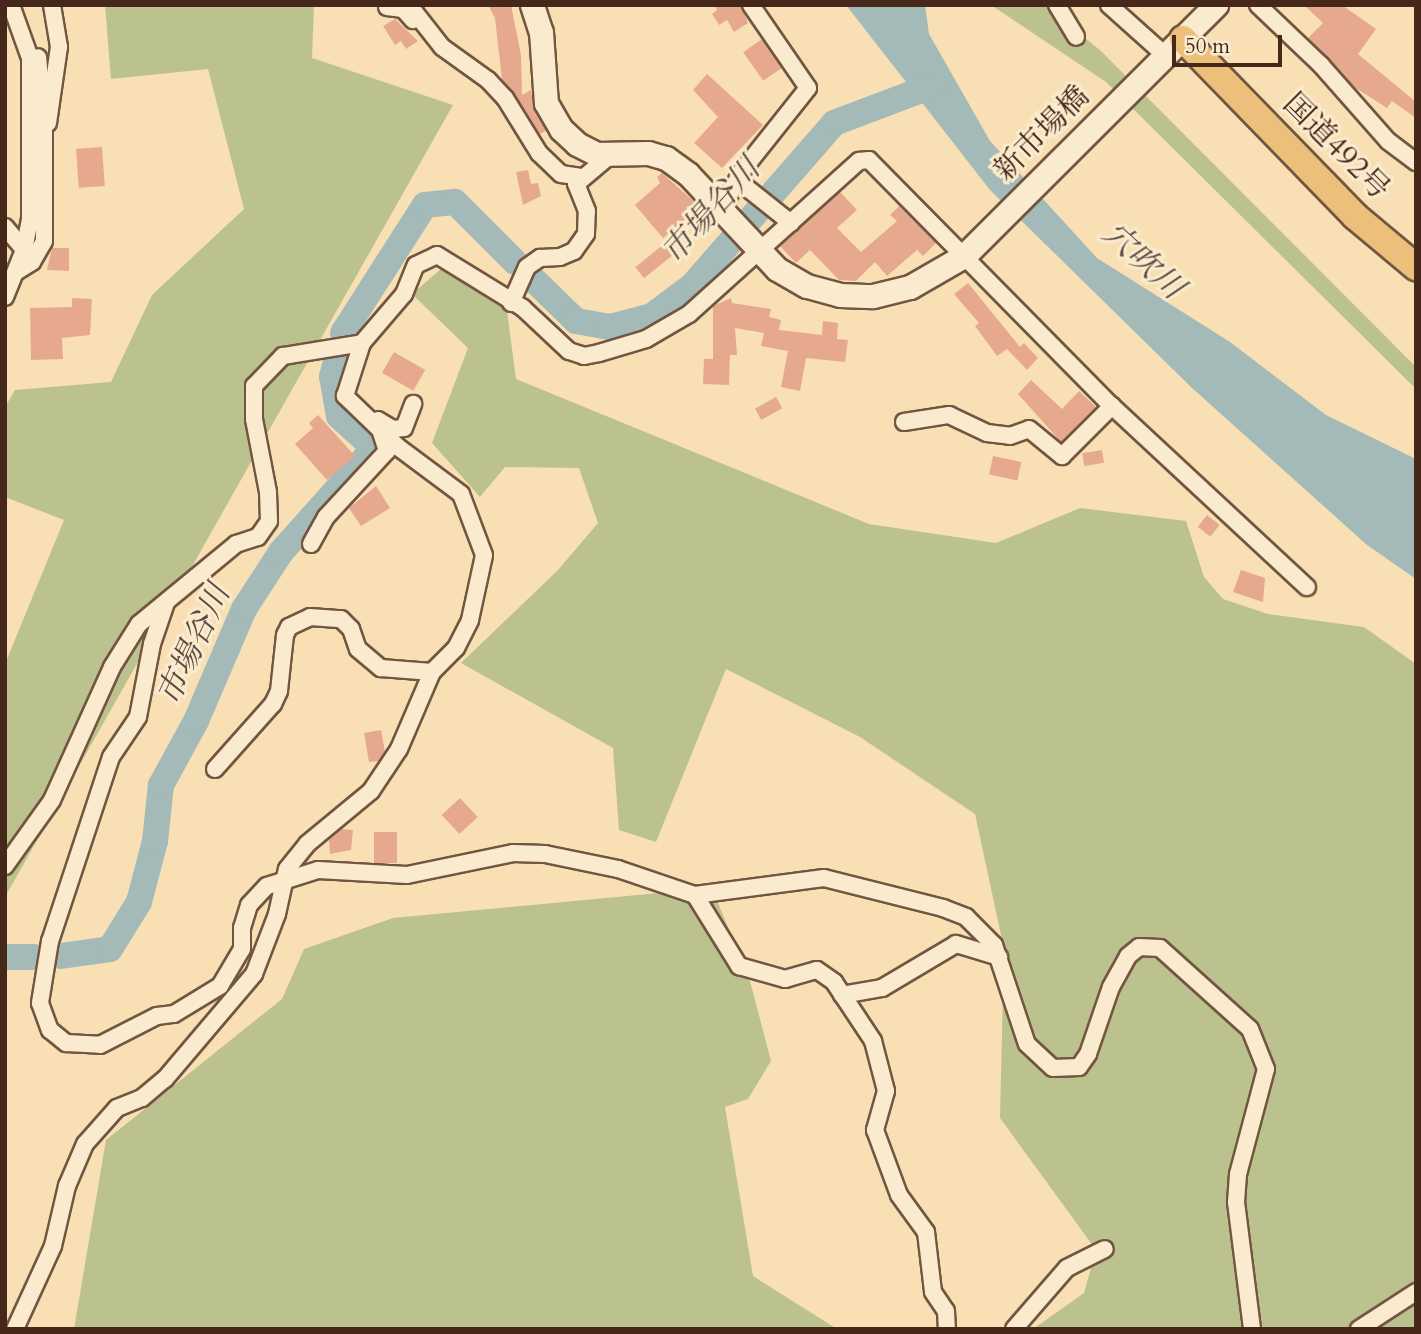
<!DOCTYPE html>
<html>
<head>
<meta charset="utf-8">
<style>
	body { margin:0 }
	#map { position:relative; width:1421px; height:1334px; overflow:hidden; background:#f8e0b4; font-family:Cardo,"Noto Serif JP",serif }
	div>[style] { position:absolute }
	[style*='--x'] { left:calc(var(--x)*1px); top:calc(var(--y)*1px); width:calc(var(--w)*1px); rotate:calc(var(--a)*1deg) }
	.green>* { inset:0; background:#bcc28e }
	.water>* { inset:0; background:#a3bab9 }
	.river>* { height:26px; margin:-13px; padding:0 13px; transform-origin:13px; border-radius:13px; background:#a3bab9 }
	.building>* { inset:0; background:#e6a98e; transform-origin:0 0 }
	.roads { filter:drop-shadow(2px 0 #725641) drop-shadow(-2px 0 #725641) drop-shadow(0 2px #725641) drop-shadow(0 -2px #725641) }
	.minor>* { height:16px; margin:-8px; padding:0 8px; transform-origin:8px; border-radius:8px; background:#faebce }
	.secondary>* { height:23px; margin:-11.5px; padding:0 11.5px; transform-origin:11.5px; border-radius:11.5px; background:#faebce }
	.trunk>* { height:26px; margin:-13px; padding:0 13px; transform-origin:13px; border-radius:13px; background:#ecc07a }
	span { translate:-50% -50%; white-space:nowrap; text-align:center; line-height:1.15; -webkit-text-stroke:6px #faebce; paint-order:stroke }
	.street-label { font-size:30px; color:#46281b }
	.water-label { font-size:32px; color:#5d4c42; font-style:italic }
	.frame { position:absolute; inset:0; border:7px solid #46281b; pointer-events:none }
	.scale { position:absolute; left:1172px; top:35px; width:110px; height:32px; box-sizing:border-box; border:4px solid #46281b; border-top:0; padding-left:9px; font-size:21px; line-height:24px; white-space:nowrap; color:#46281b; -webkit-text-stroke:5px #faebce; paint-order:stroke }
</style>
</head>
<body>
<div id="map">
	<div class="green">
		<div style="clip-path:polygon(105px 5px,314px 5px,312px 58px,453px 105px,5px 897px,5px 664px,64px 520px,5px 497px,5px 407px,15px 390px,111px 382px,152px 295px,244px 209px,208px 69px,111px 79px)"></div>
		<div style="clip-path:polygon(991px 5px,1045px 5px,1101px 51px,1416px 367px,1416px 389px,1106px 82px)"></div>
		<div style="clip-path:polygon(441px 269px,506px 303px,516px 379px,869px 524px,996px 543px,1080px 508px,1186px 521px,1204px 577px,1223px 599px,1268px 614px,1364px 627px,1416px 664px,1416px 1329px,1033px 1329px,1084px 1293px,1096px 1250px,1000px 1118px,1004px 949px,975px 814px,860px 737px,726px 669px,656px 842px,619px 830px,613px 748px,461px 663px,558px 570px,598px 523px,579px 468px,505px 467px,480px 497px,432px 443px,468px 348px,412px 294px)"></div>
		<div style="clip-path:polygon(712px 888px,750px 981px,771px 1061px,748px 1099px,725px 1107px,753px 1276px,837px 1329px,74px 1329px,106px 1140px,282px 999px,304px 949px,393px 918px)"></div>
	</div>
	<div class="water">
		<div style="clip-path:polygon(846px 5px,925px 5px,929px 34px,990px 141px,1097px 258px,1230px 342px,1326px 415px,1416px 459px,1416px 579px,1367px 545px,1191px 387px,990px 190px)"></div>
	</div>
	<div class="river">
		<div style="--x:535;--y:281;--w:57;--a:44.3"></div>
		<div style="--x:576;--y:321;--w:35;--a:10"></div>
		<div style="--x:610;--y:327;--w:43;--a:-14.7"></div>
		<div style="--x:652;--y:316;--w:50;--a:-36.9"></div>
		<div style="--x:692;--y:286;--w:216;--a:-48.9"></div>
		<div style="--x:834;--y:123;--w:105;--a:-20.7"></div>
		<div style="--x:343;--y:333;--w:152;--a:-57.4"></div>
		<div style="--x:425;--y:205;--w:30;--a:-6"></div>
		<div style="--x:455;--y:202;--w:85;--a:45"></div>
		<div style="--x:61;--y:956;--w:49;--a:-8.1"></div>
		<div style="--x:110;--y:949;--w:55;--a:-58.3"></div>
		<div style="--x:139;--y:902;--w:63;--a:-75.3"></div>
		<div style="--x:155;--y:841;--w:56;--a:-83.9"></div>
		<div style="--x:161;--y:785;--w:73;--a:-61.3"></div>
		<div style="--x:196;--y:721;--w:122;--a:-66.8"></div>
		<div style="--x:244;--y:609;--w:68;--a:-57"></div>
		<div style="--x:281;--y:552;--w:140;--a:-48.2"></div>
		<div style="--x:374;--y:448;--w:47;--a:-137.6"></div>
		<div style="--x:339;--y:416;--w:40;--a:-100"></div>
		<div style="--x:332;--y:377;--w:16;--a:-76"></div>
		<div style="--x:5;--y:957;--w:29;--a:0"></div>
	</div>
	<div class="building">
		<div style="clip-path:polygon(488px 5px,511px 5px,521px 55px,522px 95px,531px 90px,534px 109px,546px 131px,540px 134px,502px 80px,495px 18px)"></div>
		<div style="clip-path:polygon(714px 5px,741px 5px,748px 23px,734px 32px,727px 20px,719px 25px,712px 14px,717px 10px)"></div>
		<div style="clip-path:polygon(1304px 5px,1342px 5px,1376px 29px,1358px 54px,1416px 102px,1416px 118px,1392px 101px,1387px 108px,1354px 87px,1308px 38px,1323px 23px)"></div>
		<div style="clip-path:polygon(395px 19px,418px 41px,406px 49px,401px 41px,395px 45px,383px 26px)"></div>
		<div style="left:762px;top:39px;width:35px;height:23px;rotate:55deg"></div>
		<div style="clip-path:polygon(707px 74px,763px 125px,722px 168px,694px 143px,718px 117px,693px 90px)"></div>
		<div style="left:102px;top:147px;width:39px;height:26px;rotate:86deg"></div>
		<div style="clip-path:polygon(528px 170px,531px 184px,538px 183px,541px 196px,523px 205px,516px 172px)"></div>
		<div style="clip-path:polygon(662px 173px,700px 207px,663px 238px,635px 205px,660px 183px,657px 177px)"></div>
		<div style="clip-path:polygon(840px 192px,857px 210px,837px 228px,861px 252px,897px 221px,890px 215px,899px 206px,936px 243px,923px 256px,917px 250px,887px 276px,875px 262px,856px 281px,839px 280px,810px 250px,796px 263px,780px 246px)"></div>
		<div style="left:664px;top:244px;width:14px;height:37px;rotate:51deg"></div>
		<div style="clip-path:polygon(52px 248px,69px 248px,69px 271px,47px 270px)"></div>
		<div style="clip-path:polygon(968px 283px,1020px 347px,1024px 343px,1038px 358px,1027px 370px,1007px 349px,997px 356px,975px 326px,979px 323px,954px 294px)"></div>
		<div style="clip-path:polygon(72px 298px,92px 299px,90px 335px,62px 338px,63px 359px,31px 360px,30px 308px,72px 307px)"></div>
		<div style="clip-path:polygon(731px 298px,732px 303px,771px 309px,769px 317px,781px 320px,779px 330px,822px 335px,823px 321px,838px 323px,837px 339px,848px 340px,845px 362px,806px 358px,800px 391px,781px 387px,788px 351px,761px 346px,764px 333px,735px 328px,737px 355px,730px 355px,729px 385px,703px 384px,704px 359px,713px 359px,713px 306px)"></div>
		<div style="left:394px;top:352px;width:36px;height:24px;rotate:30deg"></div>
		<div style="clip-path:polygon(1031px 380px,1062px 409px,1079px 391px,1096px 407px,1061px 442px,1018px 394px)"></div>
		<div style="left:776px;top:397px;width:13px;height:24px;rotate:61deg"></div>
		<div style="clip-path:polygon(318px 415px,355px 456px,327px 480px,295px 444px,313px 428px,309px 423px)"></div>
		<div style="left:1102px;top:450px;width:13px;height:20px;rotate:81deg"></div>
		<div style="left:993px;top:456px;width:29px;height:19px;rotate:12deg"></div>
		<div style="clip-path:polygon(376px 486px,390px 508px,361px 526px,349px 508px)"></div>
		<div style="left:1207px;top:515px;width:16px;height:15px;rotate:38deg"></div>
		<div style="clip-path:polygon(1241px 570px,1265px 578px,1263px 602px,1233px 592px)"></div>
		<div style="clip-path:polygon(381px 730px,385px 752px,379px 761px,369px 762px,364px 733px)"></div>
		<div style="left:460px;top:798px;width:26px;height:25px;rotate:47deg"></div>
		<div style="clip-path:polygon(342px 829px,353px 830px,351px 850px,330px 854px,329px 840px)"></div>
		<div style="left:374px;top:832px;width:23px;height:31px"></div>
	</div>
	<div class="roads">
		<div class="minor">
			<div style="--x:409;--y:5;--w:53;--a:51.8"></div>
			<div style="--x:442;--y:47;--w:57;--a:35.7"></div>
			<div style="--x:488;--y:80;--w:25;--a:47"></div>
			<div style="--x:505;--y:98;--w:65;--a:58.3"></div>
			<div style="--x:539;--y:153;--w:30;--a:44"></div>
			<div style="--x:561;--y:174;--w:22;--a:8"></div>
			<div style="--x:1057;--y:5;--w:37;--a:59"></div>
			<div style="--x:1109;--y:5;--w:66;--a:41.9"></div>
			<div style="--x:1258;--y:5;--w:87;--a:43.6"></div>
			<div style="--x:1321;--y:65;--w:101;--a:48.6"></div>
			<div style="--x:1388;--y:141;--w:35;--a:37"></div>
			<div style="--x:387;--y:7;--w:16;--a:7"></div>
			<div style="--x:403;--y:9;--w:15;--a:48"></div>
			<div style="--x:48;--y:123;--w:77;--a:-81.8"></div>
			<div style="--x:59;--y:47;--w:43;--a:-99.5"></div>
			<div style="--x:737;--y:180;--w:69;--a:38.5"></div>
			<div style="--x:721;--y:211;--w:45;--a:-62.3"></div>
			<div style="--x:742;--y:171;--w:106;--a:-51.5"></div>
			<div style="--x:808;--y:88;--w:101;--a:-124.5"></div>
			<div style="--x:5;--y:227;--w:30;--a:50"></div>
			<div style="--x:16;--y:272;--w:19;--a:-32"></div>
			<div style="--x:32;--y:262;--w:24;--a:-60"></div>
			<div style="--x:44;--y:241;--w:116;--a:-90"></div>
			<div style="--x:44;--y:125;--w:68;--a:-95"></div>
			<div style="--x:5;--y:297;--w:51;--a:-68"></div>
			<div style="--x:24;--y:250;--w:31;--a:-79"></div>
			<div style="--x:30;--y:220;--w:162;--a:-90"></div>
			<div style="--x:30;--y:58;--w:56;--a:-109.7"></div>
			<div style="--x:511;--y:303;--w:39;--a:-66"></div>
			<div style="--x:527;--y:267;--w:16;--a:-35"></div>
			<div style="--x:540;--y:258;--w:20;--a:-3"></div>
			<div style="--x:560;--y:257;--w:15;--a:-23"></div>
			<div style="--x:574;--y:251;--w:21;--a:-55"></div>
			<div style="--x:586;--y:234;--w:23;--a:-88"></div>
			<div style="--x:587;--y:211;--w:29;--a:-112"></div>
			<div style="--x:576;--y:184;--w:48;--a:-40"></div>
			<div style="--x:378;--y:420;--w:17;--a:31"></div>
			<div style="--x:393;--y:429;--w:11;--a:-5"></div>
			<div style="--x:404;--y:428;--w:26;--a:-69"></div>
			<div style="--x:904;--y:422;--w:46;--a:-8.8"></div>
			<div style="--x:949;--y:415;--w:42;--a:25.3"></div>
			<div style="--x:987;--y:433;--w:23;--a:7"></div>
			<div style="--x:1010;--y:436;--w:20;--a:-20"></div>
			<div style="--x:1029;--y:429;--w:43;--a:39.3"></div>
			<div style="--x:1062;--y:456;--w:71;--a:-45"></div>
			<div style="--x:311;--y:544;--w:31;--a:-61"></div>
			<div style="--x:326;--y:517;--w:90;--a:-47.3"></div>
			<div style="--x:387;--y:451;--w:20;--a:-108"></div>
			<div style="--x:166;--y:603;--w:43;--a:108.9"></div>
			<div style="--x:152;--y:644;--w:74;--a:100.9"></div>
			<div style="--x:138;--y:717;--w:48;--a:124"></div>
			<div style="--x:111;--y:757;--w:194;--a:108.3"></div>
			<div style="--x:50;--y:941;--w:63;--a:99.2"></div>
			<div style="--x:40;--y:1003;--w:29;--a:70"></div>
			<div style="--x:50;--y:1030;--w:21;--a:39"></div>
			<div style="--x:66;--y:1043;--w:34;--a:3"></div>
			<div style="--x:100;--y:1045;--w:64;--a:-27"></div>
			<div style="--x:157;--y:1016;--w:17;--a:-7"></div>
			<div style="--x:174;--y:1014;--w:54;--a:-31.3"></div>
			<div style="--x:220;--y:986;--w:43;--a:-59.3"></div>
			<div style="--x:242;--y:949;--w:21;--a:-90"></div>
			<div style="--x:242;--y:928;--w:24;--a:-73"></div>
			<div style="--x:249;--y:905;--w:26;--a:-47"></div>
			<div style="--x:267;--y:886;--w:53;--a:-17.4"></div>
			<div style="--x:318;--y:870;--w:89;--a:3.2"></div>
			<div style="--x:407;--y:875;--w:108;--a:-11.7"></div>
			<div style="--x:513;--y:853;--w:32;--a:2"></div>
			<div style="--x:545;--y:854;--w:75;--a:11.6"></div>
			<div style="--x:618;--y:869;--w:81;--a:18.7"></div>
			<div style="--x:695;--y:895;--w:130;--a:-7.5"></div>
			<div style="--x:824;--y:878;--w:123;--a:14.1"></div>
			<div style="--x:943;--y:908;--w:25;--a:21"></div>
			<div style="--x:966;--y:917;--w:40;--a:45"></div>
			<div style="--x:994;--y:945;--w:104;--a:71.6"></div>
			<div style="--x:1027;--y:1044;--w:35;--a:43"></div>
			<div style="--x:1053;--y:1068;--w:26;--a:-2"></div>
			<div style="--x:1079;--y:1067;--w:16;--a:-55"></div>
			<div style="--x:1088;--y:1054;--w:71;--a:-71.1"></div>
			<div style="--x:1111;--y:987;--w:35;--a:-61"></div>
			<div style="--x:1128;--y:956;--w:14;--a:-39"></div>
			<div style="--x:1139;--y:947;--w:21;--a:3"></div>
			<div style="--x:1160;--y:948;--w:121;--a:42"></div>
			<div style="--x:1250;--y:1029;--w:43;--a:68.2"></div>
			<div style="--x:1266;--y:1069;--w:109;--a:104.9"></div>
			<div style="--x:1238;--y:1174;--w:28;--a:94"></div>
			<div style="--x:1236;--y:1202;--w:128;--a:82.8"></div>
			<div style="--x:215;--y:769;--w:87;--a:-48.3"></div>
			<div style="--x:273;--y:704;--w:14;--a:-65"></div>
			<div style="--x:279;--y:691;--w:56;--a:-83.9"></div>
			<div style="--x:285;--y:635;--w:9;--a:-63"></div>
			<div style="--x:289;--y:627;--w:23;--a:-25"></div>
			<div style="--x:310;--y:617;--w:31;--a:4"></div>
			<div style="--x:341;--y:619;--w:14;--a:45"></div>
			<div style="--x:351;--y:629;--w:21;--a:71"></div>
			<div style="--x:358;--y:649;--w:30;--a:40"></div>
			<div style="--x:381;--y:668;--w:51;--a:4.5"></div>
			<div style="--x:5;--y:866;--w:81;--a:-54.5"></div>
			<div style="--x:52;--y:800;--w:146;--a:-65.7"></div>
			<div style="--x:112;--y:667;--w:51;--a:-57.9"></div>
			<div style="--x:139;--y:624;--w:126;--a:-39.5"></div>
			<div style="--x:236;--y:544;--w:23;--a:-18"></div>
			<div style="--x:258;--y:537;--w:19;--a:-55"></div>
			<div style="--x:269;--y:521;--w:29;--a:-92"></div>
			<div style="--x:268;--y:492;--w:74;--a:-100.9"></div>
			<div style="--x:254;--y:419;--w:33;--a:-90"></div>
			<div style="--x:254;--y:386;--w:42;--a:-46"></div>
			<div style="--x:283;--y:356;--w:80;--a:-9.3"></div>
			<div style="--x:695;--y:895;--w:84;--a:58.2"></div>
			<div style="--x:739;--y:966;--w:48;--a:15.8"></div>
			<div style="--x:785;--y:979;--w:33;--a:-16"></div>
			<div style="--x:817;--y:970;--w:21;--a:35"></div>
			<div style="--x:834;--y:982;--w:71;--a:56.5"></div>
			<div style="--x:873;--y:1041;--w:52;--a:75.4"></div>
			<div style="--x:886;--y:1091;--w:41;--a:105.8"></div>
			<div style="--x:875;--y:1130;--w:69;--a:69.7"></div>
			<div style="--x:899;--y:1195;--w:46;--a:53.9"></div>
			<div style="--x:926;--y:1232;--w:60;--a:83.3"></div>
			<div style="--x:933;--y:1292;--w:23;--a:56"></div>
			<div style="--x:946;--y:1311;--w:18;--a:87"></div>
			<div style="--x:842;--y:995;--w:41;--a:-9.9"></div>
			<div style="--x:882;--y:988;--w:86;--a:-30.7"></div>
			<div style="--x:956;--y:944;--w:45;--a:16.8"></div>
			<div style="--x:15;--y:1329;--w:91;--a:-65.4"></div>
			<div style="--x:53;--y:1246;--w:62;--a:-76.9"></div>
			<div style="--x:67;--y:1186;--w:46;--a:-66.8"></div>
			<div style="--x:85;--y:1144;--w:48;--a:-48.4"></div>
			<div style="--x:117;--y:1108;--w:27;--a:-22"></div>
			<div style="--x:142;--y:1098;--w:30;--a:-40"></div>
			<div style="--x:165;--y:1079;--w:138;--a:-49.7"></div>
			<div style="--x:254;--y:974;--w:64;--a:-69"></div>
			<div style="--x:277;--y:914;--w:46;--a:-77.5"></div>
			<div style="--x:287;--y:869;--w:32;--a:-51"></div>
			<div style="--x:307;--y:844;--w:83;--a:-39.6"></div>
			<div style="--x:371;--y:791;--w:50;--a:-56.3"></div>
			<div style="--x:399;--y:749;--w:84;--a:-66.8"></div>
			<div style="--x:432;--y:672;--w:34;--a:-45"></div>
			<div style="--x:456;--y:648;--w:31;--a:-63"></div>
			<div style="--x:470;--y:620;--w:66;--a:-77.8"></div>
			<div style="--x:484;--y:555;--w:65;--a:-110.7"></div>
			<div style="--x:461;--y:494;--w:79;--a:-143.3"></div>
			<div style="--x:398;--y:447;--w:74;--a:-136.1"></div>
			<div style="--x:345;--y:396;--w:56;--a:-72.2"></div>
			<div style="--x:362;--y:343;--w:65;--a:-49.4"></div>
			<div style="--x:404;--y:294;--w:31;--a:-68"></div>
			<div style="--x:416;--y:265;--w:23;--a:-25"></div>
			<div style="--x:437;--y:255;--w:101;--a:31.6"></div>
			<div style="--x:523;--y:308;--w:63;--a:43.1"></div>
			<div style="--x:569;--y:351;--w:16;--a:18"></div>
			<div style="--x:584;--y:356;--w:15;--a:-11"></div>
			<div style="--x:599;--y:353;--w:49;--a:-16.6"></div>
			<div style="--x:646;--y:339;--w:50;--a:-30.2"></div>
			<div style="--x:689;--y:314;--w:229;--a:-42"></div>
			<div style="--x:859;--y:161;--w:10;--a:-6"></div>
			<div style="--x:869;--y:160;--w:346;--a:45.4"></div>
			<div style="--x:1112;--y:406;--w:266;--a:42.9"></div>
			<div style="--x:1014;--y:1329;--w:81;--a:-49"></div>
			<div style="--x:1067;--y:1268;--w:42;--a:-26.6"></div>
			<div style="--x:1359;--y:1329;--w:68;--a:-33"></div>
		</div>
		<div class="secondary">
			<div style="--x:532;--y:5;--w:28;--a:72"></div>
			<div style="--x:541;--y:32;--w:71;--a:86"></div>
			<div style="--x:546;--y:103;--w:30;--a:60"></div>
			<div style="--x:561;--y:129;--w:22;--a:43"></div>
			<div style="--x:577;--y:144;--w:22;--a:27"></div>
			<div style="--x:597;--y:154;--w:51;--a:-1.1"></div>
			<div style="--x:648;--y:153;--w:19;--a:16"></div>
			<div style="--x:666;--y:158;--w:27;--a:36"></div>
			<div style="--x:688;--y:174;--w:130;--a:46.9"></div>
			<div style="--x:777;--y:269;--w:34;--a:30"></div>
			<div style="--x:807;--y:286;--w:34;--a:15"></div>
			<div style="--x:840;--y:295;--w:33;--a:2"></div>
			<div style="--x:873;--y:296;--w:38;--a:-14"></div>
			<div style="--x:910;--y:287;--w:62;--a:-29.9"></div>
			<div style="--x:964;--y:256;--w:356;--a:-44.9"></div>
		</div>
		<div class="trunk">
			<div style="--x:1183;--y:39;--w:247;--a:45.8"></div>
			<div style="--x:1355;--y:216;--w:80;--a:39.9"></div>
		</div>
	</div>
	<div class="street-label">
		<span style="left:1042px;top:134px;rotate:-45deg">新市場橋</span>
		<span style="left:1336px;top:147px;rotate:45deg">国道492号</span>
	</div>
	<div class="water-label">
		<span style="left:711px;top:211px;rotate:-48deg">市場谷川</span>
		<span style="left:1143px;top:261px;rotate:42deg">穴吹川</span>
		<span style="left:194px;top:645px;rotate:-65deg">市場谷川</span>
	</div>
	<div class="frame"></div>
	<div class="scale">50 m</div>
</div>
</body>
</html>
